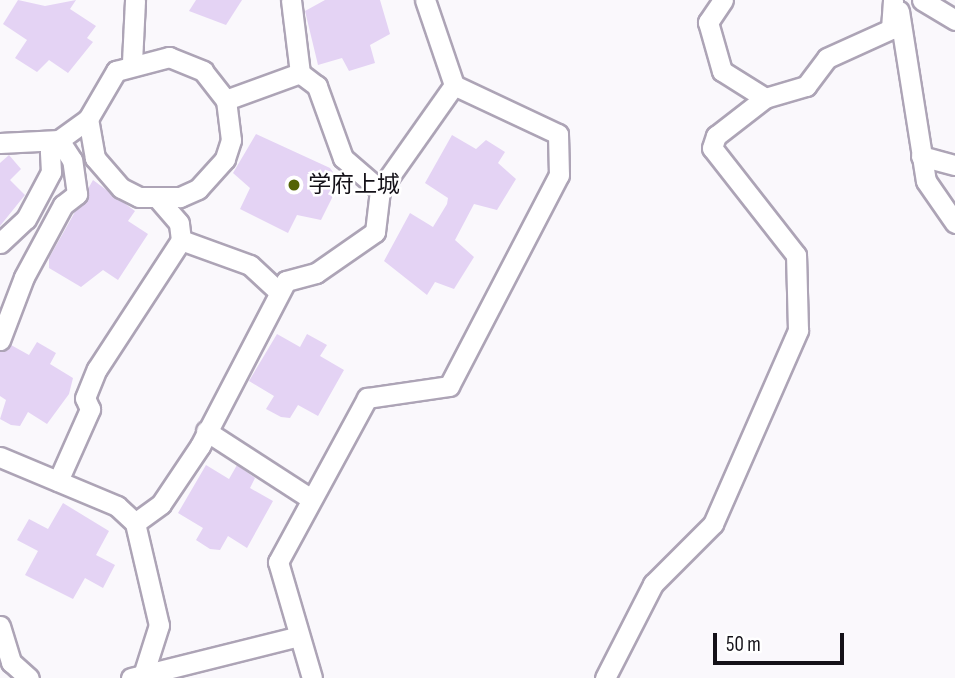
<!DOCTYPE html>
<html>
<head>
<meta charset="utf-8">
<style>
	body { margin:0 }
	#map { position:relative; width:955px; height:678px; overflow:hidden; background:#faf8fc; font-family:"Sofia Sans Condensed","Noto Sans SC",sans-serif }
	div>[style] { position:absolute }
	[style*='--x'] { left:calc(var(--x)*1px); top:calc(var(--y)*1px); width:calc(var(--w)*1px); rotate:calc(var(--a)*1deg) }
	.building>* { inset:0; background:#e4d3f4 }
	.roads { filter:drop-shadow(2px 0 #ada4b6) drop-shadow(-2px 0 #ada4b6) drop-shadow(0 2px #ada4b6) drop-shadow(0 -2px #ada4b6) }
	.street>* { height:19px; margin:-9.5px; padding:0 9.5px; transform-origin:9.5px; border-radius:9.5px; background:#fff }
	.dots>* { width:19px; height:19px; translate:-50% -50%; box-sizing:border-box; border:4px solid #fff; border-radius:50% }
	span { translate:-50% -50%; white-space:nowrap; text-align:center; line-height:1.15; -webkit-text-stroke:5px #fff; paint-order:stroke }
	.poi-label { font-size:23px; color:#141118 }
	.left { translate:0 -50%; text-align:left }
	.scale { position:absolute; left:713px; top:633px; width:131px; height:32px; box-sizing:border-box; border:4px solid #141118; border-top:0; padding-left:9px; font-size:21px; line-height:24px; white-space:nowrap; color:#141118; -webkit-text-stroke:5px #fff; paint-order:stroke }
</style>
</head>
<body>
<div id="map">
	<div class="building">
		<div style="clip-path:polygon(18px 0,45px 6px,76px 0,70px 9px,96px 26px,87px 38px,93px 42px,68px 73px,49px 60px,37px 72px,15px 58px,27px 40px,3px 24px)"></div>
		<div style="clip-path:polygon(196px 0,242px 0,226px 25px,189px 11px)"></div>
		<div style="clip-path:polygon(325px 0,380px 0,390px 34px,370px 45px,375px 63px,349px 71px,342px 58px,318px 65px,305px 11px)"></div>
		<div style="clip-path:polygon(256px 134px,330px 168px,340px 182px,321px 220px,297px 215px,288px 233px,240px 209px,250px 188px,233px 173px)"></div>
		<div style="clip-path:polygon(452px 135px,476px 149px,486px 140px,505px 152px,498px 163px,516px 179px,497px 210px,474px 204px,455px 240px,474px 257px,454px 289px,435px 282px,427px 295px,384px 261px,410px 213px,433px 227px,447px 204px,448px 198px,425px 183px)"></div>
		<div style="clip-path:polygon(9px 155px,21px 169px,10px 180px,25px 195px,0 226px,0 163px)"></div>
		<div style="clip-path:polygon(93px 180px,135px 211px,128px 221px,148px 234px,118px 280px,103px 270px,81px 287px,49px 268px,49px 258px)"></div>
		<div style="clip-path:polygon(277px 334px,300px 347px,307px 334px,327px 345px,320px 356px,344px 370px,318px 416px,298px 405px,290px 418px,281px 417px,266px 409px,274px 396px,249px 381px)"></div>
		<div style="clip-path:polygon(37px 342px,56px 353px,50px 364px,73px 378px,69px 394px,47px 424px,28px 412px,20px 426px,11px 425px,0 419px,6px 400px,0 396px,0 352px,11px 345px,29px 355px)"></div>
		<div style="clip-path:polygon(206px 465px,229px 479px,237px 465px,255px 478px,250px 488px,273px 501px,247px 548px,228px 536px,220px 550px,210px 549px,196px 540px,203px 528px,178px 513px)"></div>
		<div style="clip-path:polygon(63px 503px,109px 531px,96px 555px,115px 565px,103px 588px,85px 578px,73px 599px,25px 575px,38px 551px,17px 540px,29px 519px,48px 529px)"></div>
	</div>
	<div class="roads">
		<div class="street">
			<div style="--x:291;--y:0;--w:74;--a:83"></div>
			<div style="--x:723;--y:0;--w:27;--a:124"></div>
			<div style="--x:708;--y:22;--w:51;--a:74.1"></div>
			<div style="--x:722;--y:71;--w:51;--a:32.1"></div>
			<div style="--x:765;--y:98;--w:43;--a:-16.3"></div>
			<div style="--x:806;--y:86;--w:35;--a:-53"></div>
			<div style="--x:827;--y:58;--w:70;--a:-24.4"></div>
			<div style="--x:891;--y:29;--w:29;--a:-86"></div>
			<div style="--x:922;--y:0;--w:39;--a:31"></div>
			<div style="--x:899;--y:11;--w:172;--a:81"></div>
			<div style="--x:926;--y:181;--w:51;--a:55.4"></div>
			<div style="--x:132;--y:62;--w:62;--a:-87.2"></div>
			<div style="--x:0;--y:143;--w:59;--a:-2.9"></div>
			<div style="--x:921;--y:156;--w:35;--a:15"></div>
			<div style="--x:380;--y:190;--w:128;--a:-54.8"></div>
			<div style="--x:181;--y:240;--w:73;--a:19.9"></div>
			<div style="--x:250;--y:265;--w:38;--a:43"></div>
			<div style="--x:0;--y:243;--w:35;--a:-43"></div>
			<div style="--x:26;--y:219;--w:53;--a:-62"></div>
			<div style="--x:51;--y:172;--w:21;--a:-93"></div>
			<div style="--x:50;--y:151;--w:14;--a:-51"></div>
			<div style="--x:0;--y:340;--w:67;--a:-69.1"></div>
			<div style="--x:24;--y:277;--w:82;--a:-61.6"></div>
			<div style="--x:63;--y:205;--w:18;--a:-38"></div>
			<div style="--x:77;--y:194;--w:34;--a:-98"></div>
			<div style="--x:72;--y:160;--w:24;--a:-123"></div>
			<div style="--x:59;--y:140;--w:36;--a:-36"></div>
			<div style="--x:88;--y:119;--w:56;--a:-59.7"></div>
			<div style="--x:116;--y:71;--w:55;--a:-14.8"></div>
			<div style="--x:169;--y:57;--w:37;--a:22"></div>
			<div style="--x:203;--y:71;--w:37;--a:52"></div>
			<div style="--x:226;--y:100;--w:40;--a:82.9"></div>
			<div style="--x:231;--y:140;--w:20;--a:108"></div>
			<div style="--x:225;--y:159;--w:40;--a:132"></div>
			<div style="--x:198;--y:189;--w:20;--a:156"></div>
			<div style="--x:180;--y:197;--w:41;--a:180"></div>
			<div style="--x:139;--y:197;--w:20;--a:-153"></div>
			<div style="--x:121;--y:188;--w:40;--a:-131"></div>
			<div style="--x:95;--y:158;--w:40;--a:-100"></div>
			<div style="--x:206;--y:431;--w:125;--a:32.9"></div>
			<div style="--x:0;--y:457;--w:127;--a:22.7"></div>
			<div style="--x:117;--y:506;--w:25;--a:43"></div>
			<div style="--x:135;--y:523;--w:32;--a:-36"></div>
			<div style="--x:161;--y:504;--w:70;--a:-56.1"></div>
			<div style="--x:200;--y:446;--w:186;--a:-62.5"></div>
			<div style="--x:286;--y:281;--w:31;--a:-15"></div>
			<div style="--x:316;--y:273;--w:72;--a:-34.8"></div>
			<div style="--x:375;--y:232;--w:42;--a:-83.2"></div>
			<div style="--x:380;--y:190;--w:49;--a:-139.1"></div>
			<div style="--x:343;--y:158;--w:77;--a:-109.9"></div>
			<div style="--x:317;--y:86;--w:21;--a:-143"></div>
			<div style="--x:300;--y:73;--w:79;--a:160"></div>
			<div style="--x:58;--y:481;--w:79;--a:-66"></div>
			<div style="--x:90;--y:409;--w:12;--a:-114"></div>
			<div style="--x:85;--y:398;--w:31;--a:-68"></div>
			<div style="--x:97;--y:369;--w:154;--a:-56.9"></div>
			<div style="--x:181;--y:240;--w:17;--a:-97"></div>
			<div style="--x:179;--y:223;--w:30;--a:-131"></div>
			<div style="--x:135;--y:523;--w:105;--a:76.8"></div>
			<div style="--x:159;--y:625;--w:52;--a:107.7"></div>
			<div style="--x:0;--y:626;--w:38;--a:73"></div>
			<div style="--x:11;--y:662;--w:24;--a:42"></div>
			<div style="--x:131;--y:678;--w:173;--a:-14"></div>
			<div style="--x:312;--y:678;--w:121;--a:-106.3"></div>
			<div style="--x:278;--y:562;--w:187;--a:-61.5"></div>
			<div style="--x:367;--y:398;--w:83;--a:-8.3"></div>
			<div style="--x:449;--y:386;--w:238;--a:-62.5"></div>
			<div style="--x:559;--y:175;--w:41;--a:-91.4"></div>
			<div style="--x:558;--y:134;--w:115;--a:-154.8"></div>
			<div style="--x:454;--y:85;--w:90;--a:-108.8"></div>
			<div style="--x:605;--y:678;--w:106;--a:-62.9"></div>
			<div style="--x:653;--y:584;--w:85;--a:-45"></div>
			<div style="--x:713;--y:524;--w:212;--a:-66.3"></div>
			<div style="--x:798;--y:330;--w:75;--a:-91.5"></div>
			<div style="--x:796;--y:255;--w:136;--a:-128.1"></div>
			<div style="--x:712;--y:148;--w:13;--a:-72"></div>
			<div style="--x:716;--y:136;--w:62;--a:-37.8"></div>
		</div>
	</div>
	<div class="dots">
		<div style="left:294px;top:185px;background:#546306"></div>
	</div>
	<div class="poi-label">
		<span class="left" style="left:308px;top:185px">学府上城</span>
	</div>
	<div class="scale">50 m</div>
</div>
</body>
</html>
